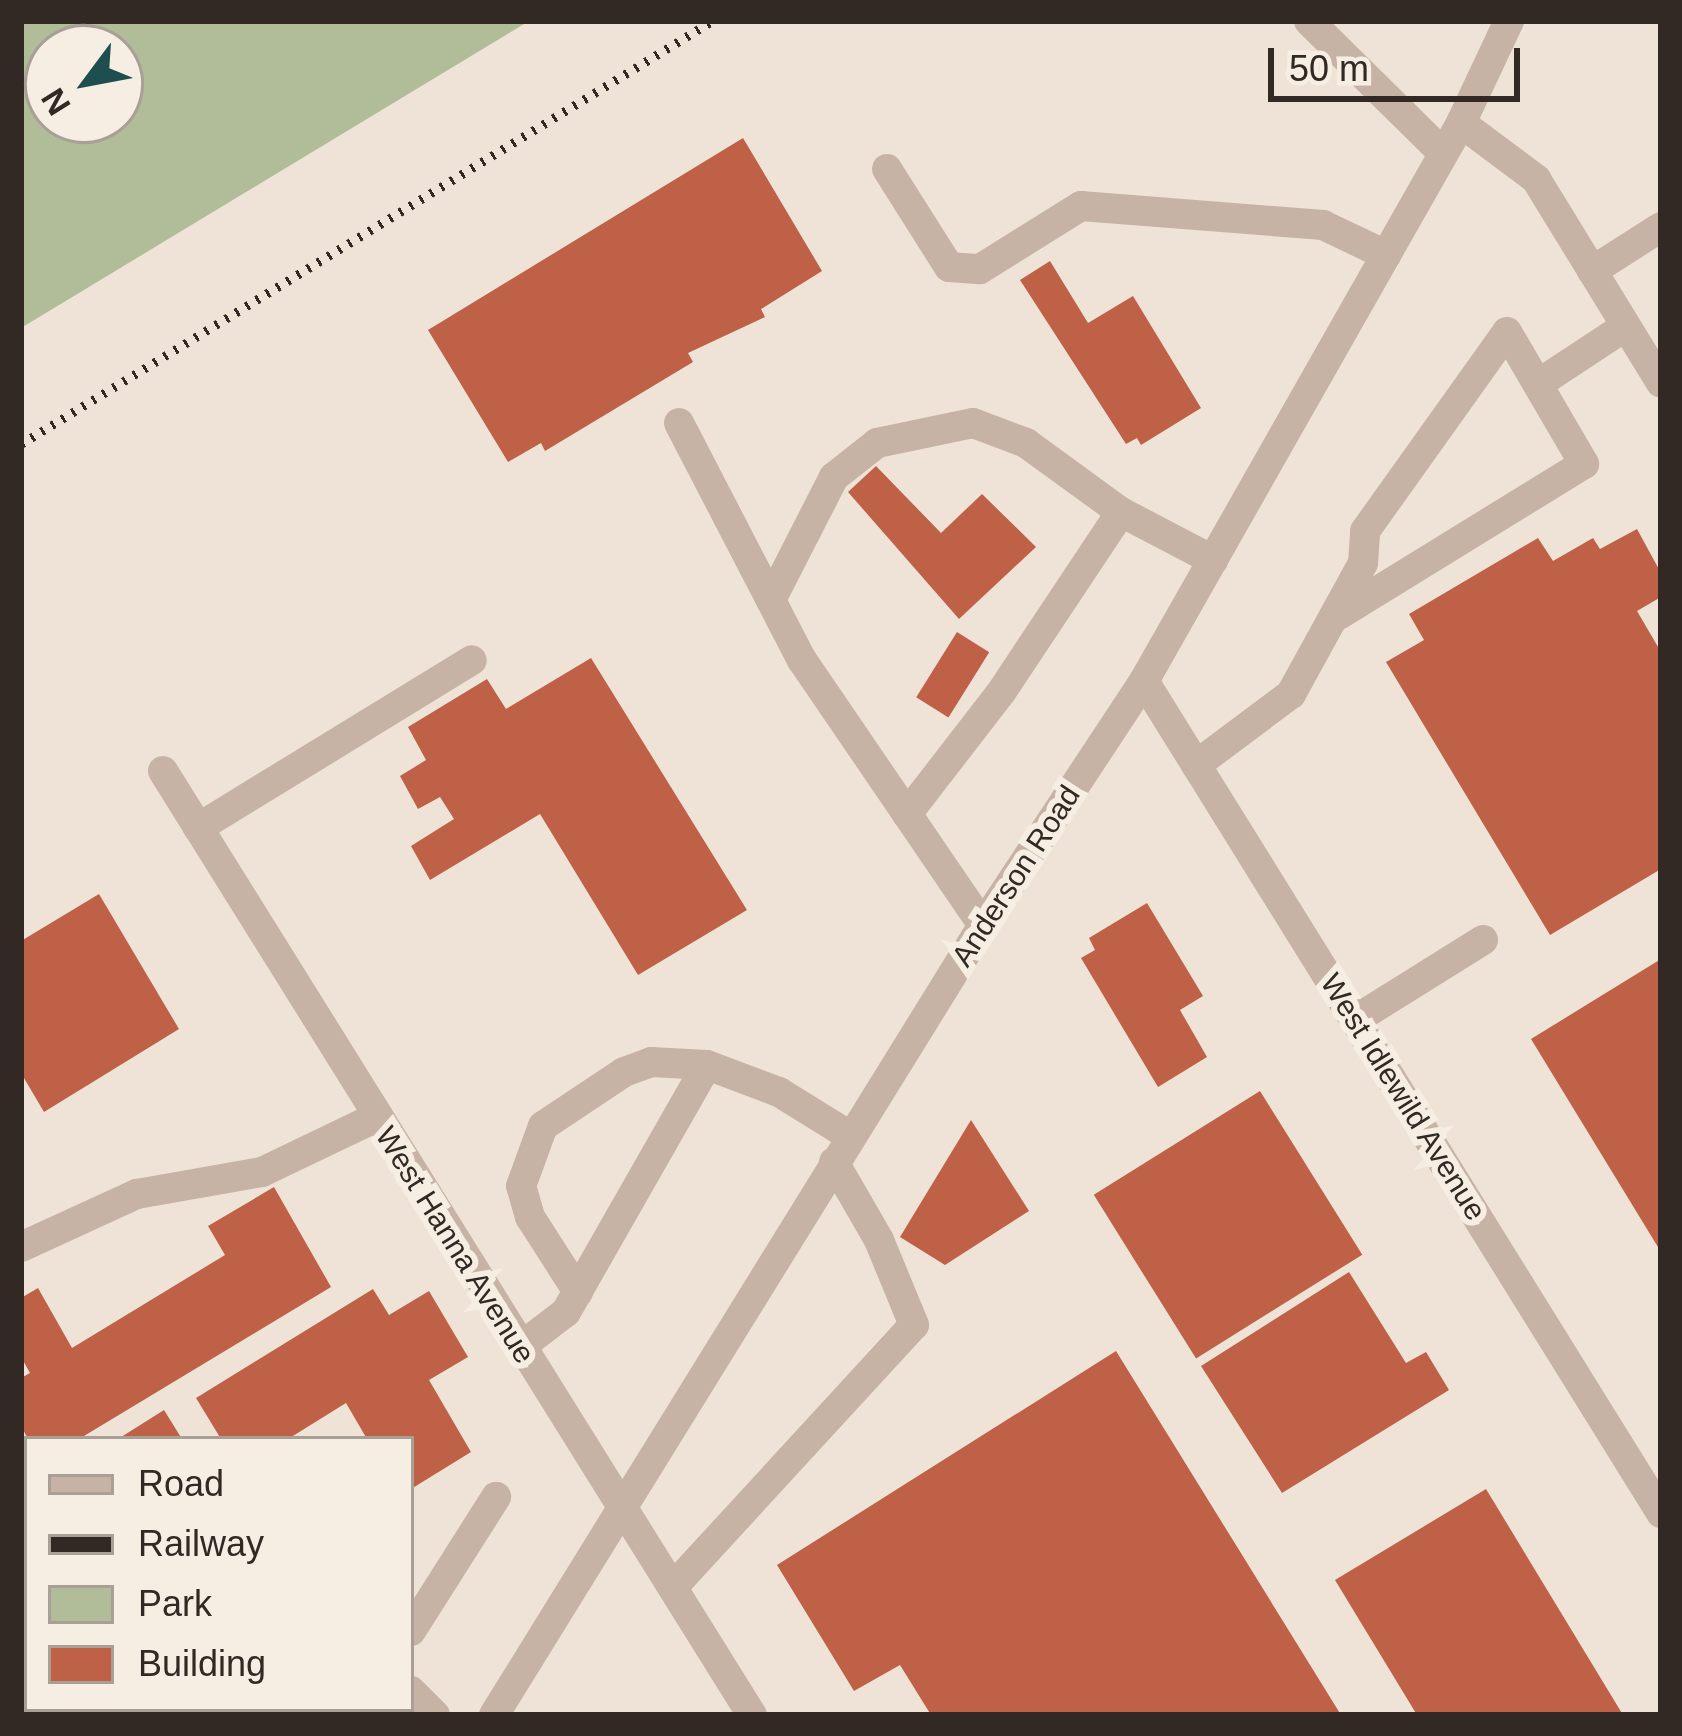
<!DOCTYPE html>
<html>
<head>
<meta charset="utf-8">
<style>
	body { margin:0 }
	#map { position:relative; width:1682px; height:1736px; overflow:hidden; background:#efe3d7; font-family:Helvetica,sans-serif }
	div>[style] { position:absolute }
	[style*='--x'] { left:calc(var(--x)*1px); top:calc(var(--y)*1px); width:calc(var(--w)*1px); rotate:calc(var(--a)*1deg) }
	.green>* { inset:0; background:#b1bc99 }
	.building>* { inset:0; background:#be6146; transform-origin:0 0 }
	.minor>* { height:30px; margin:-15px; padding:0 15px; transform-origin:15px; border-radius:15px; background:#c6b3a5 }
	.rail>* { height:9px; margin-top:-4.5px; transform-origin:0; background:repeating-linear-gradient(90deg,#322925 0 3px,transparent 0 12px) }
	span { translate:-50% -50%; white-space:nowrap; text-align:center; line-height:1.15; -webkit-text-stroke:12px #f7eee3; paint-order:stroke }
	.street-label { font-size:30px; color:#322925 }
	.frame { position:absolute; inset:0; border:24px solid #322925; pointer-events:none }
	.legend { position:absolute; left:24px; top:1436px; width:390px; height:276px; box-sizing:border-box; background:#f7eee3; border:3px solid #a89f97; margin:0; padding:15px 21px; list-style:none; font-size:36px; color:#322925 }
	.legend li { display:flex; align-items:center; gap:24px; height:60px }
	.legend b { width:60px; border:3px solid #a89f97 }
	.north { position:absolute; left:24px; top:24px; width:120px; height:120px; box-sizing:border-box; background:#f7eee3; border:3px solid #a89f97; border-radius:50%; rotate:238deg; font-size:33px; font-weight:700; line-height:48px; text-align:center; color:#322925 }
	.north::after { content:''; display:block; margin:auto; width:42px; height:54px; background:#1e4e50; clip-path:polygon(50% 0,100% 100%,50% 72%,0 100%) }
	.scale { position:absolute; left:1268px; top:48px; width:252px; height:54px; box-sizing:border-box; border:6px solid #322925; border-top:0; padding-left:15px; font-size:36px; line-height:42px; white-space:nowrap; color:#322925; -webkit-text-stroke:9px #f7eee3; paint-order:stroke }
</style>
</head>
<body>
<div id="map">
	<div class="green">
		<div style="clip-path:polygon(evenodd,21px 21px,529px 21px,21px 328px,21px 21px,48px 48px,120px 48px,120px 120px,48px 120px,48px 48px)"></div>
	</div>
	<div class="building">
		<div style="clip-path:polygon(743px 138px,822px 271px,761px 309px,765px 317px,688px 353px,693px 362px,545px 451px,541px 443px,508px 462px,428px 330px)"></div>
		<div style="clip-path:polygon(1050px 261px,1088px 323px,1133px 296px,1201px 408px,1141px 445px,1137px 438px,1126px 444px,1020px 280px)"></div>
		<div style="clip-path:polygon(876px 466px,941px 533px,982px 494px,1036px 547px,959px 619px,848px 492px)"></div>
		<div style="clip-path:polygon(1637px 529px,1661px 573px,1661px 597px,1637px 611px,1661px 652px,1661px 869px,1550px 935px,1386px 662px,1424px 640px,1409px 614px,1538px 538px,1553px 561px,1593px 538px,1600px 549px)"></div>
		<div style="left:957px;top:632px;width:38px;height:77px;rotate:32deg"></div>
		<div style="clip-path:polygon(591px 658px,747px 910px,638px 975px,540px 814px,430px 880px,411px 846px,454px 819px,440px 797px,418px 809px,400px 776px,426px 760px,408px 727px,487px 679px,506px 709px)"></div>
		<div style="clip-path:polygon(99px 894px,179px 1029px,44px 1112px,21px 1073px,21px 941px)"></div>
		<div style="clip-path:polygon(1147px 903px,1203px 996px,1180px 1010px,1207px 1057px,1158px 1087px,1081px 958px,1095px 950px,1089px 938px)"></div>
		<div style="clip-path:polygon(1661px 959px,1661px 1252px,1531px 1039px)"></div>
		<div style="left:1260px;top:1091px;width:193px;height:196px;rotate:58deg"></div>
		<div style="clip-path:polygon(971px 1120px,1029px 1211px,945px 1265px,900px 1237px)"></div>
		<div style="clip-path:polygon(274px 1187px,331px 1287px,79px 1439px,28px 1439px,21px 1426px,21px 1378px,30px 1373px,21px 1357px,21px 1298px,38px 1288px,72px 1348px,225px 1255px,208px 1226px)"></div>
		<div style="clip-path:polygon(1349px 1272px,1406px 1363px,1426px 1352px,1449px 1390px,1282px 1493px,1201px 1366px)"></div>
		<div style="clip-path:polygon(373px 1289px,389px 1315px,429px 1291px,468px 1357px,429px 1380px,471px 1452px,411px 1489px,411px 1439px,367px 1439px,346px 1403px,288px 1439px,221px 1439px,196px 1398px)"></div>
		<div style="clip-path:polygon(1116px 1351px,1341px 1715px,931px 1715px,900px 1665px,854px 1691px,777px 1565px)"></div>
		<div style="clip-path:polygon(164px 1410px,182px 1439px,118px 1439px)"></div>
		<div style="clip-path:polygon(1486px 1489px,1623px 1715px,1417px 1715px,1335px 1580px)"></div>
		<div style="clip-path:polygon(250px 1709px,327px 1709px,317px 1715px)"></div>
	</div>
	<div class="minor">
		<div style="--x:1309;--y:21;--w:188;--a:44.6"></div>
		<div style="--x:1461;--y:123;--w:94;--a:36.7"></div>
		<div style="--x:1536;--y:179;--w:239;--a:58.5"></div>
		<div style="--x:887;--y:169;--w:116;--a:57.7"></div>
		<div style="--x:949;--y:267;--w:31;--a:4"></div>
		<div style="--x:980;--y:269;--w:119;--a:-32"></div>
		<div style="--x:1081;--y:206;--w:243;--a:4.5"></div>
		<div style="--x:1323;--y:225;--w:70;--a:25.5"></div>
		<div style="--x:1592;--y:271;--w:82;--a:-32.5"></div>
		<div style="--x:1538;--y:384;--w:105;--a:-33.4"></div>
		<div style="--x:679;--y:423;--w:267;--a:62.6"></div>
		<div style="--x:802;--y:660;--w:321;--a:55.7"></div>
		<div style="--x:771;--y:600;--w:138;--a:-62.9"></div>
		<div style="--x:834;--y:477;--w:55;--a:-38.3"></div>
		<div style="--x:877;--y:443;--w:98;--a:-11.8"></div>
		<div style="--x:973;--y:423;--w:57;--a:20.7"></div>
		<div style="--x:1026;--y:443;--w:117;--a:36"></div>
		<div style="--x:1121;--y:512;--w:104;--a:27.6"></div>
		<div style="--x:1144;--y:681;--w:980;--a:58.14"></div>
		<div style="--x:1196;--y:765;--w:119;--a:-36.8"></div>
		<div style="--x:1291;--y:694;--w:149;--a:-61.2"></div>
		<div style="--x:1363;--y:563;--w:32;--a:-86"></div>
		<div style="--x:1365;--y:531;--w:244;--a:-54.5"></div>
		<div style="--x:1507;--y:332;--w:153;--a:59.7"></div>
		<div style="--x:1584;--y:464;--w:288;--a:148.4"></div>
		<div style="--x:163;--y:771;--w:1113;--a:58.04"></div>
		<div style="--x:907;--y:814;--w:155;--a:-52.3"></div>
		<div style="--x:1002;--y:691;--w:215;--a:-56.4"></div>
		<div style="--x:198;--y:828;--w:321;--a:-31.5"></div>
		<div style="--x:1355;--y:1020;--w:151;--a:-32"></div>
		<div style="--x:21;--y:1247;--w:128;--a:-24.6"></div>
		<div style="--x:137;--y:1194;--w:127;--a:-10"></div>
		<div style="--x:262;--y:1172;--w:127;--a:-25.6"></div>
		<div style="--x:578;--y:1292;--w:89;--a:-122.6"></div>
		<div style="--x:530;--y:1217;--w:32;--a:-106"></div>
		<div style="--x:521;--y:1186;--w:64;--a:-69.9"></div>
		<div style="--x:543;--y:1126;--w:97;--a:-33.7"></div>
		<div style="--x:624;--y:1072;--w:29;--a:-20"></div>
		<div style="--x:651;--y:1062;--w:56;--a:3.1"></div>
		<div style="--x:707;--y:1065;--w:77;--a:20.6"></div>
		<div style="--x:779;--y:1092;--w:84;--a:31.8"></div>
		<div style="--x:519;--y:1348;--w:59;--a:-37.5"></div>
		<div style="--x:566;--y:1312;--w:284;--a:-60.3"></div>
		<div style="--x:21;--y:1570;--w:7;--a:-34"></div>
		<div style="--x:673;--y:1587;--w:356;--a:-47.4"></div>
		<div style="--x:914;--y:1325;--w:92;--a:-112.4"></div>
		<div style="--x:879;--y:1240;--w:90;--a:-120"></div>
		<div style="--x:21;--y:1595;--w:11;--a:56"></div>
		<div style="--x:411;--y:1631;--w:159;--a:-57.6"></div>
		<div style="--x:411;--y:1691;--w:34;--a:45"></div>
		<div style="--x:92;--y:1709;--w:7;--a:63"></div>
		<div style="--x:166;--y:1709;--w:7;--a:56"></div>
		<div style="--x:494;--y:1715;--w:929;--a:-58.24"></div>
		<div style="--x:983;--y:925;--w:292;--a:-56.6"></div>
		<div style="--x:1144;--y:681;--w:642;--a:-60.4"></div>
		<div style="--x:1461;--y:123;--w:113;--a:-64.8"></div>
	</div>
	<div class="rail">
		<div style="--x:21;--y:444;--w:810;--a:-31.47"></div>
	</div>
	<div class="street-label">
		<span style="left:1016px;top:876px;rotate:-57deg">Anderson Road</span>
		<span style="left:1403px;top:1097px;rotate:58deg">West Idlewild Avenue</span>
		<span style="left:455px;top:1245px;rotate:58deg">West Hanna Avenue</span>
	</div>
	<div class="frame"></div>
	<ul class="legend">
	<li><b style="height:15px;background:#c6b3a5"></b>Road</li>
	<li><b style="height:15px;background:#322925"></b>Railway</li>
	<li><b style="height:33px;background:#b1bc99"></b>Park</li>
	<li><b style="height:33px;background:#be6146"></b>Building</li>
	</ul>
	<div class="north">N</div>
	<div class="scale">50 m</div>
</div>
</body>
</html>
